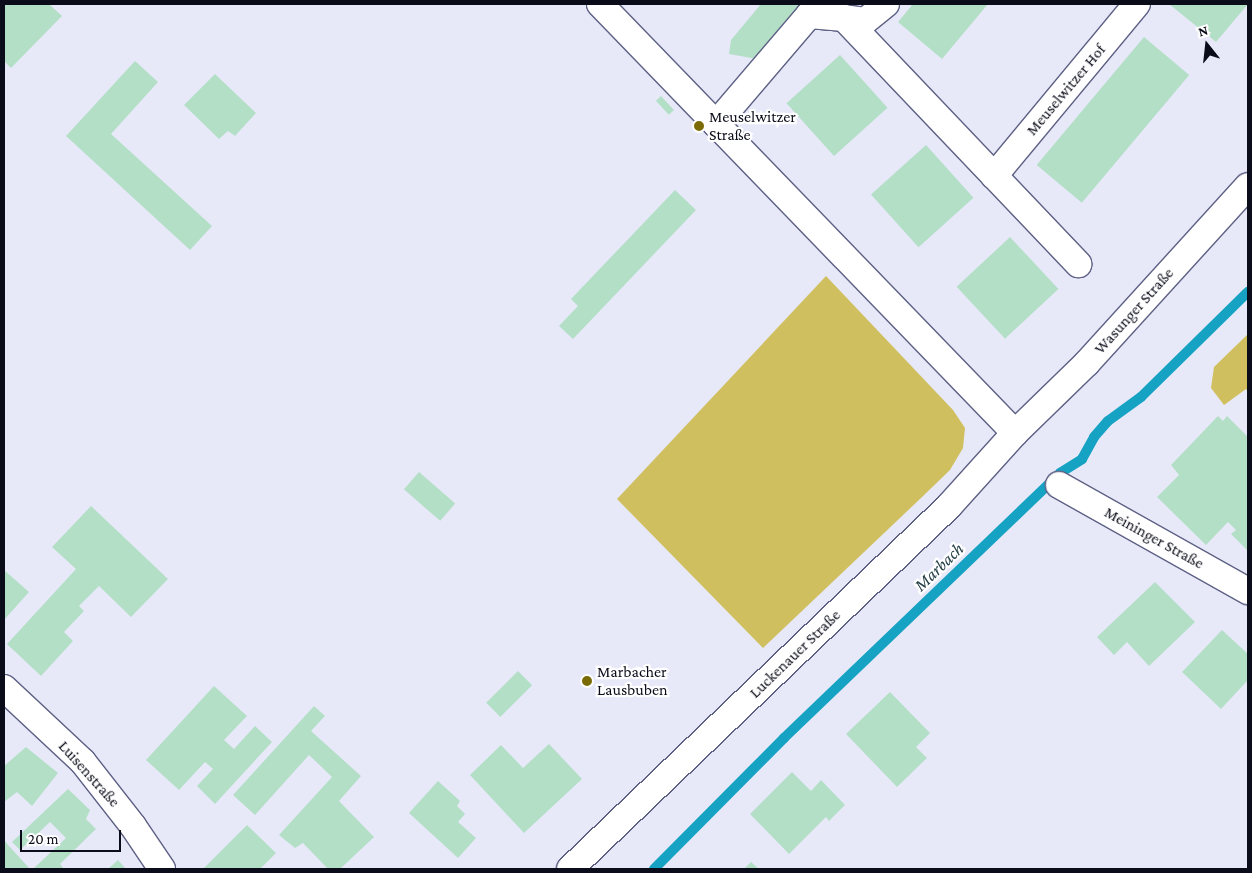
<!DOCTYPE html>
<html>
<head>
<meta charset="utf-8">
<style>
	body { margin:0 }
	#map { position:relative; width:1252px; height:873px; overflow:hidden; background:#e7e9f9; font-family:"Crimson Pro",serif }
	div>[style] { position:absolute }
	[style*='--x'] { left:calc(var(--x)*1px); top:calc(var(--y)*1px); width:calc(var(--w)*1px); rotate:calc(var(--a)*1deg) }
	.green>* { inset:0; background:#d0bf5e }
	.stream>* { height:10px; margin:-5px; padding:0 5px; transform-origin:5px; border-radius:5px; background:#15a2c3 }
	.building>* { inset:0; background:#b4dfc7; transform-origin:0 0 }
	.roads { filter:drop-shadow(1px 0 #5e6184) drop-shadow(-1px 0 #5e6184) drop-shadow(0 1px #5e6184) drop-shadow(0 -1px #5e6184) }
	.street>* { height:26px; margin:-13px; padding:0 13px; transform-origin:13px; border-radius:13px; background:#fff }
	.dots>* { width:14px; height:14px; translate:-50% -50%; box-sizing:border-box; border:2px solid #fff; border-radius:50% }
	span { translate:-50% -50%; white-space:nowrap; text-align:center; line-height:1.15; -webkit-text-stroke:4.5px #fff; paint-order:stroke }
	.street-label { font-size:16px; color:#0b0c19 }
	.poi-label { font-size:16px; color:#0b0c19 }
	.left { translate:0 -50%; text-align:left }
	.water-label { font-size:18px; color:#274149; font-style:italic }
	.frame { position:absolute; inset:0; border:5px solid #0b0c19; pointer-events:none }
	.north { position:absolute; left:1182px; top:20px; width:50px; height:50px; -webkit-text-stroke:4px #fff; paint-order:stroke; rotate:344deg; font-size:14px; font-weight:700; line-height:20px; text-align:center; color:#0b0c19 }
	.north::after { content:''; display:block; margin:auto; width:18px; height:22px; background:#0b0c19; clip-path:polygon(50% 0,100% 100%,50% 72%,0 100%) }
	.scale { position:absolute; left:20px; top:830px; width:101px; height:22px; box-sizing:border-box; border:2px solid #0b0c19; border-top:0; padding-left:6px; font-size:15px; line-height:18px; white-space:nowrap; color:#0b0c19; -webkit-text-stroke:4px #fff; paint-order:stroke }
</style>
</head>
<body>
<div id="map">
	<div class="green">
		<div style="clip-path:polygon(826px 276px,953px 410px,965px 428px,963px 448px,950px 470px,921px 498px,763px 648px,617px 499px)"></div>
		<div style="clip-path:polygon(1248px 334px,1248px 392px,1246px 389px,1224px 405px,1211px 388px,1214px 367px)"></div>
	</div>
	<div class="stream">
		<div style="--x:654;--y:869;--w:185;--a:-45.2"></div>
		<div style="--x:784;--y:738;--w:383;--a:-43.8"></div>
		<div style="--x:1060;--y:473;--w:26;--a:-32"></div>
		<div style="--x:1082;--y:459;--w:25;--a:-61"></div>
		<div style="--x:1094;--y:437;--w:21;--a:-49"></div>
		<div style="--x:1108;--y:421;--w:41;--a:-36"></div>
		<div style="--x:1141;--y:397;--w:150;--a:-44.5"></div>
	</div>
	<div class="building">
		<div style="clip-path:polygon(4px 4px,49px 4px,62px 16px,11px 68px,4px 61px)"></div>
		<div style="clip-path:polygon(761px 4px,803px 4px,757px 59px,729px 54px,731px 40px)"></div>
		<div style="clip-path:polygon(913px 4px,988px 4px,942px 59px,898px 22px)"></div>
		<div style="clip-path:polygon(1169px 4px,1248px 4px,1216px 42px)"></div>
		<div style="left:1144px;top:37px;width:59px;height:167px;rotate:40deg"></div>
		<div style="left:840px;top:55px;width:71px;height:72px;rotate:48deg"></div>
		<div style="clip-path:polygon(135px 61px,158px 82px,111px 134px,212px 226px,190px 250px,66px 136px)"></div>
		<div style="clip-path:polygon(215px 74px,256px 113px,235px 136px,228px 131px,219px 139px,184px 105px)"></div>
		<div style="left:661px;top:96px;width:19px;height:7px;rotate:47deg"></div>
		<div style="left:926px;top:145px;width:71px;height:74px;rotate:48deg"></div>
		<div style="clip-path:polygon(675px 190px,696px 210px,573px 339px,559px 326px,578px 306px,571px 299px)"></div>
		<div style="left:1010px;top:237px;width:71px;height:73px;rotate:47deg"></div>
		<div style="clip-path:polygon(1218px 416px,1223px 421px,1227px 416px,1248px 437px,1248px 551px,1231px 534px,1236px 530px,1228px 522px,1206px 545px,1157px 497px,1179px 475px,1171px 465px)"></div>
		<div style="left:419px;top:472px;width:48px;height:23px;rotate:41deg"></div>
		<div style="clip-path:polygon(91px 506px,168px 579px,131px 617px,99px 586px,79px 606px,84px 611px,64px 632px,73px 641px,41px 676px,7px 644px,76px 569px,52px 547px)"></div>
		<div style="clip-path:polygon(4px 570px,29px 592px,4px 620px)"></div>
		<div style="clip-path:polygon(1155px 582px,1195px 622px,1149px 666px,1127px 642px,1114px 655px,1097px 637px)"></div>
		<div style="clip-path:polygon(1222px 630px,1248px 654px,1248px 680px,1221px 709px,1182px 672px)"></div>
		<div style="left:518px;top:671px;width:20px;height:45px;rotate:45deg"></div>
		<div style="clip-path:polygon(214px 686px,247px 716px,224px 740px,234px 749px,255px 726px,272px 742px,215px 804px,197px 786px,213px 769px,205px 762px,179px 790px,146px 760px)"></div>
		<div style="clip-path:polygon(890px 692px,930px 733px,916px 747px,927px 758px,897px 787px,846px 734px)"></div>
		<div style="clip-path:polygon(314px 706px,325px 716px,311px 731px,361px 776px,339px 801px,374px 837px,340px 869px,328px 869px,303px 843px,295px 848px,279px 835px,332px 777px,309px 755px,255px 815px,233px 795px)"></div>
		<div style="clip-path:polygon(549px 744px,582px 779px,524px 833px,470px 775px,501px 745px,523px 768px)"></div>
		<div style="clip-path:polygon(26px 747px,58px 773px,32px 806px,17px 792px,4px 802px,4px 766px)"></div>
		<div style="clip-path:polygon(792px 772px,811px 791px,821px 780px,845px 805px,829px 821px,826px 817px,789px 854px,750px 814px)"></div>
		<div style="clip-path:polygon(438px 781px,460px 801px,457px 806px,465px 814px,458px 822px,476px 838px,458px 858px,409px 813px)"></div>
		<div style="clip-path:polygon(68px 789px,90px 810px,86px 819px,96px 829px,60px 864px,64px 869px,33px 869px,66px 838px,50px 822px,20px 850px,12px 842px)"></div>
		<div style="clip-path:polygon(247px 825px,276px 853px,260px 869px,203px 869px)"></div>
		<div style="clip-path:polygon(4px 840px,9px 846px,30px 869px,4px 869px)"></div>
		<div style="clip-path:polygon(118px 860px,126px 869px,108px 869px)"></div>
		<div style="clip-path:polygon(751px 862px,759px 869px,744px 869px)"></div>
	</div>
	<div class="roads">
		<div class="street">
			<div style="--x:600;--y:4;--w:597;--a:45.95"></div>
			<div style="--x:844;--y:18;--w:21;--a:8"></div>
			<div style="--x:865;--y:21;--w:27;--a:-39"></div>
			<div style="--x:716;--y:124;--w:143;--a:-49.5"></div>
			<div style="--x:809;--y:15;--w:35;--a:5"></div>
			<div style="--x:844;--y:18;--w:340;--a:46.4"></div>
			<div style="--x:994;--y:176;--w:224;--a:-50.3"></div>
			<div style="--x:1059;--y:485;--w:217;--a:29.3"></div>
			<div style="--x:4;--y:688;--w:108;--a:43.1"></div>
			<div style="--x:83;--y:762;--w:81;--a:52"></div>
			<div style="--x:133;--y:826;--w:52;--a:56"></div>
			<div style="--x:570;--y:869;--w:525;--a:-43.76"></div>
			<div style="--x:949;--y:506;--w:98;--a:-47.9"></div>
			<div style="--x:1015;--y:433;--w:100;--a:-44.2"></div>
			<div style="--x:1087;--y:363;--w:239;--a:-47.7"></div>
		</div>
	</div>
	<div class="dots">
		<div style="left:699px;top:126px;background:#7a6b04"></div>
		<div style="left:587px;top:681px;background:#7a6b04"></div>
	</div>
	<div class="street-label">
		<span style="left:1066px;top:90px;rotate:-50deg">Meuselwitzer Hof</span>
		<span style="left:1134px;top:311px;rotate:-48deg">Wasunger Straße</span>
		<span style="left:1154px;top:538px;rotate:29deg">Meininger Straße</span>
		<span style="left:795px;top:654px;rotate:-44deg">Luckenauer Straße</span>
		<span style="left:89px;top:774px;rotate:48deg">Luisenstraße</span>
	</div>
	<div class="poi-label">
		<span class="left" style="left:709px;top:126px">Meuselwitzer<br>Straße</span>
		<span class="left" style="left:597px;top:681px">Marbacher<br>Lausbuben</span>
	</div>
	<div class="water-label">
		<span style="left:939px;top:567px;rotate:-44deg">Marbach</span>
	</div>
	<div class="frame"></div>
	<div class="north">N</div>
	<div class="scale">20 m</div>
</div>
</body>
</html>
